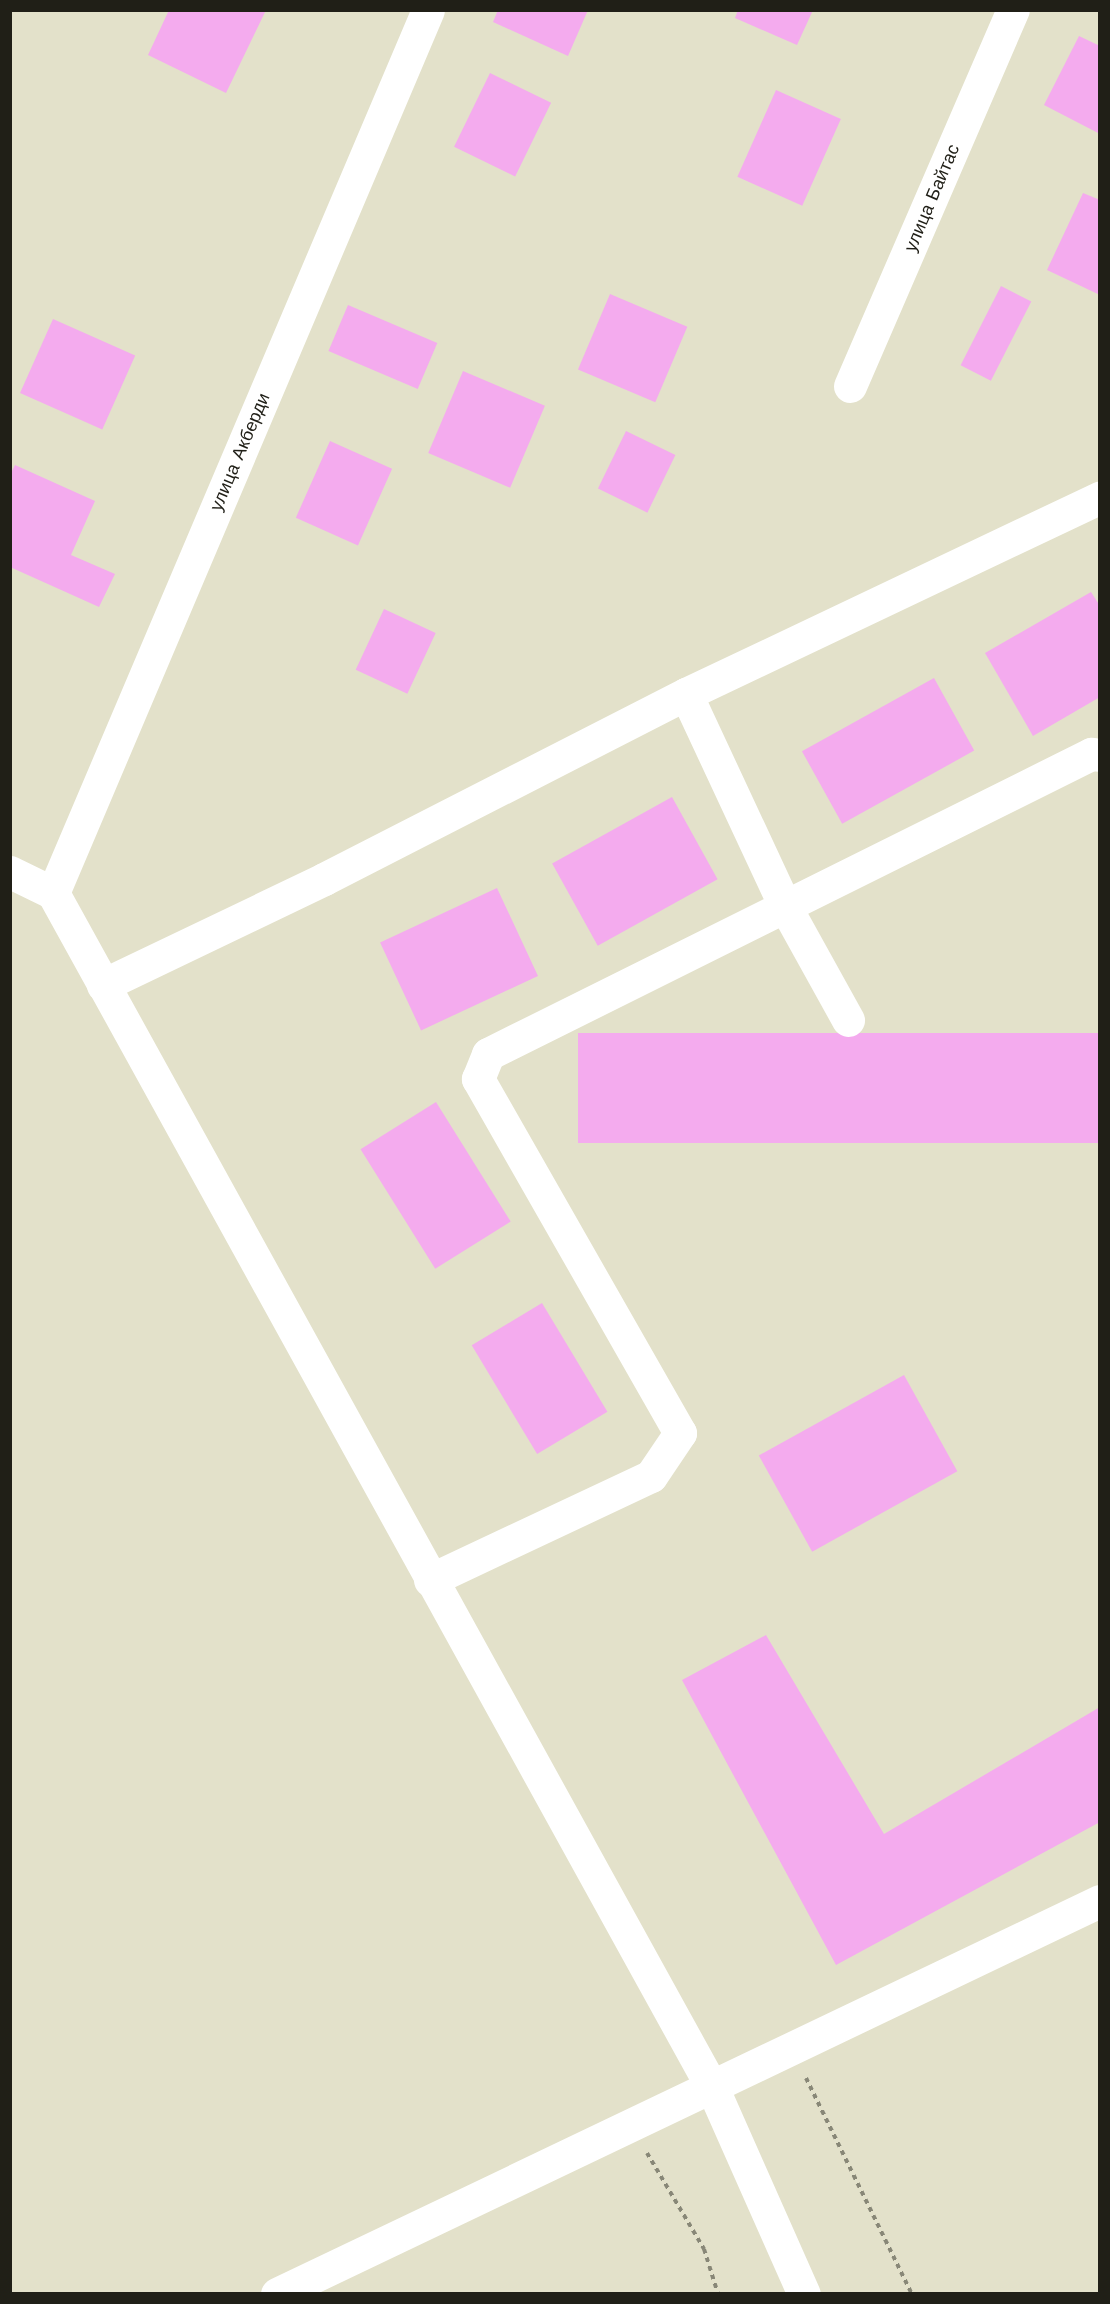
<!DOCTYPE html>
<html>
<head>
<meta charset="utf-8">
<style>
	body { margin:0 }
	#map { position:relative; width:1110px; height:2304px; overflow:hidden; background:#e3e1ca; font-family:"Work Sans",sans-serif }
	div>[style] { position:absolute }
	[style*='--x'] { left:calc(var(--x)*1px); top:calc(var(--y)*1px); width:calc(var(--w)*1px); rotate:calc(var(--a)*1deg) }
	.building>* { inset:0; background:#f4abee; transform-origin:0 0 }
	.path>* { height:4px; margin-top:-2px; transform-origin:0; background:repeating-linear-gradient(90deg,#888777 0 4.5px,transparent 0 9px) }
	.minor>* { height:33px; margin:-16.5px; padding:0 16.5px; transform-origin:16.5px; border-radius:16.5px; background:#fff }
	span { translate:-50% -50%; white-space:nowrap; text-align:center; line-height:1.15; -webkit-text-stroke:4.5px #fff; paint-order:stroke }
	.street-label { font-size:18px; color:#201f17 }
	.frame { position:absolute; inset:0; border:12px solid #201f17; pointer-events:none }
</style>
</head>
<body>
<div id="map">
	<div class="building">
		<div style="clip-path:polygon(169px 10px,266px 10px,226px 93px,148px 55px)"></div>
		<div style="clip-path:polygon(498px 10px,588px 10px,568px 56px,493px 22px)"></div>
		<div style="clip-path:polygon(738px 10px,813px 10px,797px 45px,735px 18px)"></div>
		<div style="clip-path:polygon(1079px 36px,1100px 46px,1100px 134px,1044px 105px)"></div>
		<div style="left:490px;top:73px;width:68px;height:82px;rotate:26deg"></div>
		<div style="left:776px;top:90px;width:71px;height:95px;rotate:24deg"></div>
		<div style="clip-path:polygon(1083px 193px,1100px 200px,1100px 295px,1047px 270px)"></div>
		<div style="left:1001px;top:286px;width:34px;height:89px;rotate:27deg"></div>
		<div style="left:610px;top:294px;width:84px;height:82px;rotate:23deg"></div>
		<div style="left:348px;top:305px;width:97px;height:50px;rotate:23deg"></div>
		<div style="left:53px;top:319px;width:90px;height:81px;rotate:24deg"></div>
		<div style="left:463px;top:371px;width:89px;height:89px;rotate:23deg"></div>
		<div style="left:626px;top:431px;width:55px;height:64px;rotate:26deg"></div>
		<div style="left:330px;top:441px;width:68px;height:84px;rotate:24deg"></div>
		<div style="clip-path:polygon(15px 465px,95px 501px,71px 555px,115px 574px,99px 607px,10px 567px,10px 475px)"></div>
		<div style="clip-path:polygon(1091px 592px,1100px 606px,1100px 697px,1033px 736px,985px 653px)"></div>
		<div style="left:384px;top:609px;width:57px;height:67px;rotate:25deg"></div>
		<div style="left:934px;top:678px;width:83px;height:151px;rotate:61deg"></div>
		<div style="left:672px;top:797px;width:94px;height:137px;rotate:61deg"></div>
		<div style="left:497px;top:888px;width:97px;height:129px;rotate:65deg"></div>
		<div style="left:1100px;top:1033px;width:110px;height:522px;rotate:90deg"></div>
		<div style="left:436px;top:1102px;width:141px;height:89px;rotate:58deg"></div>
		<div style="left:542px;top:1303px;width:127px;height:82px;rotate:59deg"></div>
		<div style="left:904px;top:1375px;width:110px;height:166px;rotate:61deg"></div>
		<div style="clip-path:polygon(766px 1635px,884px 1834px,1100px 1707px,1100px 1822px,836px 1965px,682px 1680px)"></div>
	</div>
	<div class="path">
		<div style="--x:806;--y:2078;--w:241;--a:63.9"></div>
		<div style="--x:647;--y:2153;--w:112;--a:59.3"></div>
		<div style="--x:704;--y:2249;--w:47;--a:72.7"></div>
	</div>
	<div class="minor">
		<div style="--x:850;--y:386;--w:410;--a:-66.6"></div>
		<div style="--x:686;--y:694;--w:236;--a:65"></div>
		<div style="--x:786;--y:908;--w:128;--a:61"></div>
		<div style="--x:10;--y:872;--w:48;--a:26"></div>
		<div style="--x:53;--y:893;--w:1366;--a:61.11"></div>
		<div style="--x:713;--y:2089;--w:224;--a:66.1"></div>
		<div style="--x:53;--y:893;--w:959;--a:-66.99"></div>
		<div style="--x:103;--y:985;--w:245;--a:-25.6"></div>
		<div style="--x:324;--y:879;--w:407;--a:-27.1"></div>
		<div style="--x:686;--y:694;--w:458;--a:-25.4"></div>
		<div style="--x:430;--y:1580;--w:244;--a:-25.2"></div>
		<div style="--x:651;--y:1476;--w:52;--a:-56"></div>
		<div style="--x:680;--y:1433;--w:408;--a:-119.7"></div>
		<div style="--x:478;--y:1079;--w:27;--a:-68"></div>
		<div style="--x:488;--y:1054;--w:674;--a:-26.45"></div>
		<div style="--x:1091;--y:754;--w:9;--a:6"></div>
		<div style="--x:277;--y:2294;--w:912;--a:-25.53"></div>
	</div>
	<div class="street-label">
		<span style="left:932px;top:198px;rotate:-67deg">улица Байтас</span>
		<span style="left:240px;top:452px;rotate:-67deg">улица Акберди</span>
	</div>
	<div class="frame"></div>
</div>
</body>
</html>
